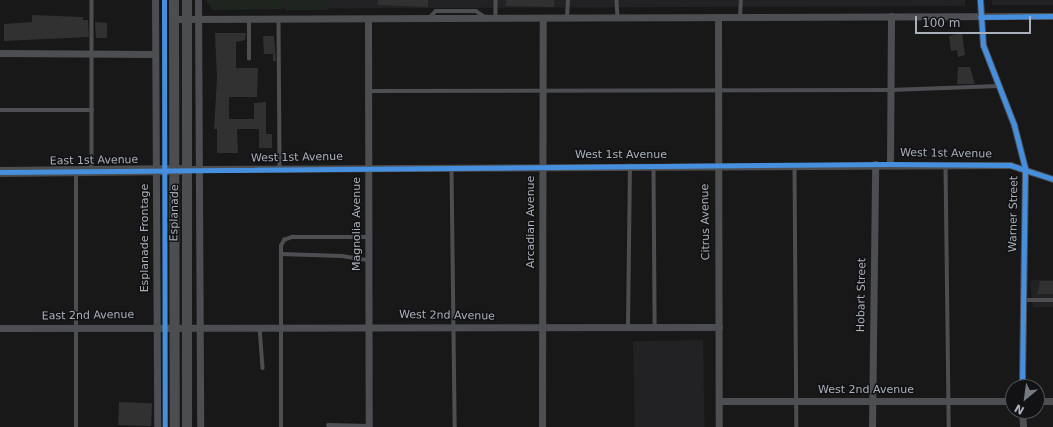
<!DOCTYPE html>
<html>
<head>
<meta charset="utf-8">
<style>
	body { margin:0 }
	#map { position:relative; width:1053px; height:427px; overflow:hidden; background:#181818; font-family:"DejaVu Sans",sans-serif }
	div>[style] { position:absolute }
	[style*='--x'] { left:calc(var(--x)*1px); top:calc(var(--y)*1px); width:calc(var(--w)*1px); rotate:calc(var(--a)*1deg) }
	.built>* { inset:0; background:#222224; transform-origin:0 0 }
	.green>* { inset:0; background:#1e251e; transform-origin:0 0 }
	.building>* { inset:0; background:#313132; transform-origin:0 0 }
	.lane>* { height:3.5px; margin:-1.75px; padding:0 1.75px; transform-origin:1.75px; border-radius:1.75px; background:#4c4e51 }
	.street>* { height:7px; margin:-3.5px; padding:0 3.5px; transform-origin:3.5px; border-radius:3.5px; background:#4c4e51 }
	.secondary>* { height:10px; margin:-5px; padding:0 5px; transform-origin:5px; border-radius:5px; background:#4b4d4f }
	.cycleway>* { height:5px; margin:-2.5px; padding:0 2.5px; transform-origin:2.5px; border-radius:2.5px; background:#468fdf }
	span { translate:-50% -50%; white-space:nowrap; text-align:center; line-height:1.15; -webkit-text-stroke:3px #121214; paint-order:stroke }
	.street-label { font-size:11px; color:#a9b0b9 }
	.north { position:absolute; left:1005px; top:379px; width:40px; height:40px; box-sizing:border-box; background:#121214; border:1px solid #4e5156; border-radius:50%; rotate:209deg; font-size:11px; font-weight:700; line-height:16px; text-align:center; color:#a9b0b9 }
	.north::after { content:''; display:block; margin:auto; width:14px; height:18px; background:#767b81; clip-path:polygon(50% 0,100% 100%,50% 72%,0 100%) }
	.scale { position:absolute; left:915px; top:16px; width:116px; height:18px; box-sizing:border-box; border:2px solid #a9b0b9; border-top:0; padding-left:5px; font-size:12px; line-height:14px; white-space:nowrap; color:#a9b0b9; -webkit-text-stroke:3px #121214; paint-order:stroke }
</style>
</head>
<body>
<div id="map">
	<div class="built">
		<div style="clip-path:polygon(207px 0,965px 0,965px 6px,213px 9px)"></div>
		<div style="left:992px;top:0;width:61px;height:5px"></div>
		<div style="clip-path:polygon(1033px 280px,1053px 280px,1053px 307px,1033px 307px,1030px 284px)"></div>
		<div style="left:703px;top:340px;width:87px;height:70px;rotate:89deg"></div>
	</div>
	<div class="green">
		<div style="clip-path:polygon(206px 0,282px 0,282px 9px,213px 10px)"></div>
		<div style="left:286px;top:1px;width:42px;height:9px"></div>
	</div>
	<div class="building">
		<div style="clip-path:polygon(378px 0,428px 0,428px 7px,378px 5px)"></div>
		<div style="clip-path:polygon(506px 0,554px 0,554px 7px,506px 6px)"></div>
		<div style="clip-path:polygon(32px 15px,83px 17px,83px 20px,88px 20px,89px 37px,4px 41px,4px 24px,32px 22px)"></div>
		<div style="clip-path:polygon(95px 22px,107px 23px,107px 38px,96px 38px)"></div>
		<div style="clip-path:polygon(215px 33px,246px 33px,245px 40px,236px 42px,236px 68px,258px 68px,257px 97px,229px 97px,229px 119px,254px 119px,254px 103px,266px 102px,266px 134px,272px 134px,272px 148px,259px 148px,259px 129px,237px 129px,238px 153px,217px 153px,217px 129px,214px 129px,217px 79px)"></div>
		<div style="clip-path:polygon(962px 33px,965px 55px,958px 57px,957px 50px,951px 51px,949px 36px)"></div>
		<div style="clip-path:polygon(263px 36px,274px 36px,276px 61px,273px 61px,273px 54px,264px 54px)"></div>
		<div style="clip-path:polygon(958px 67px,970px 67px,975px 84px,957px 84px)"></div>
		<div style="clip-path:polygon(1040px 281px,1053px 281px,1053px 294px,1037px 294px)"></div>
		<div style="left:119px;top:402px;width:33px;height:23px;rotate:2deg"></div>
	</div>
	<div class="lane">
		<div style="--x:92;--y:0;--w:169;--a:90"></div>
		<div style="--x:496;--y:0;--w:17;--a:90"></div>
		<div style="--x:617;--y:0;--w:17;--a:87"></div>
		<div style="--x:430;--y:17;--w:8;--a:-45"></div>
		<div style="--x:436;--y:11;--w:40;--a:0"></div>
		<div style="--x:476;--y:11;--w:11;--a:34"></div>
		<div style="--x:740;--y:17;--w:17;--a:-87"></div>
		<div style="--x:567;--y:18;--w:18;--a:-87"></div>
		<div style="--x:279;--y:19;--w:149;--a:89.6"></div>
		<div style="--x:249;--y:59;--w:40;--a:-90"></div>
		<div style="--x:368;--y:91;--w:523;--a:-0.11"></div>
		<div style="--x:891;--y:90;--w:107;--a:-2.1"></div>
		<div style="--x:0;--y:110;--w:92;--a:0"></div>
		<div style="--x:946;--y:165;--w:262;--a:89.3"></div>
		<div style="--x:654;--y:166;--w:162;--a:89.6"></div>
		<div style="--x:795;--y:166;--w:261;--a:89.6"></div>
		<div style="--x:452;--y:168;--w:259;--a:89.3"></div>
		<div style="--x:281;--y:254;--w:61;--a:1.9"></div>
		<div style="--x:342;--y:256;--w:26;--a:9"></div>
		<div style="--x:1023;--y:300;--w:30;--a:0"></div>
		<div style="--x:260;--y:327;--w:41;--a:85.8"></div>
		<div style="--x:628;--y:328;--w:162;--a:-89.3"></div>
		<div style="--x:328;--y:425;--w:41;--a:1.4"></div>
		<div style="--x:76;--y:427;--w:254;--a:-90"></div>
		<div style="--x:281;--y:427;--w:181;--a:-90"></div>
		<div style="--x:281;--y:246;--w:7;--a:-63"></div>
		<div style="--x:284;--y:240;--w:9;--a:-21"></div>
		<div style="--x:292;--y:237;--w:76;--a:0"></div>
	</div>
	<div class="street">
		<div style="--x:155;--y:0;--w:427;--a:89.7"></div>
		<div style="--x:198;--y:0;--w:427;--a:89.7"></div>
		<div style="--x:980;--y:0;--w:45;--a:86.2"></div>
		<div style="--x:983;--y:45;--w:86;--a:68.8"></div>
		<div style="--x:1014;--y:125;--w:44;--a:75.7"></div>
		<div style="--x:1025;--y:168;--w:219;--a:90.8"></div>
		<div style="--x:718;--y:17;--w:410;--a:89.9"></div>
		<div style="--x:174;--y:19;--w:879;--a:-0.2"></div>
		<div style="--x:368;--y:20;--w:407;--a:89.9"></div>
		<div style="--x:0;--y:53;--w:154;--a:0.4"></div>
		<div style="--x:890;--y:164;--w:148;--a:-89.6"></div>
		<div style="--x:188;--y:169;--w:822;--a:-0.28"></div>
		<div style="--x:1010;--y:165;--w:45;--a:18"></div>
		<div style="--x:0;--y:328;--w:719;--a:-0.08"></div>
		<div style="--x:719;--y:401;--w:294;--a:0"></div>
		<div style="--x:1037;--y:401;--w:16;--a:0"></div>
		<div style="--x:1022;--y:411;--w:16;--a:86"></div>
		<div style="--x:542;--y:427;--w:409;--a:-89.9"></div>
		<div style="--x:872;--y:427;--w:263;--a:-89.3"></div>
	</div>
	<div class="secondary">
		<div style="--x:174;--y:0;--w:427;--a:89.9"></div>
		<div style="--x:187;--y:0;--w:427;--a:90"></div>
		<div style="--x:0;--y:172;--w:180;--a:-0.6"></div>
	</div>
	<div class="cycleway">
		<div style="--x:164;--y:0;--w:427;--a:89.9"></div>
		<div style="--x:980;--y:0;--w:45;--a:86.2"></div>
		<div style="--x:983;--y:45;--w:86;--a:68.8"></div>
		<div style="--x:1014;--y:125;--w:44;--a:75.7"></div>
		<div style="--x:1025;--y:168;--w:219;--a:90.8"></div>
		<div style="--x:980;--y:17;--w:73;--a:-0.8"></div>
		<div style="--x:0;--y:172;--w:890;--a:-0.52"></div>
		<div style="--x:890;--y:164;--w:120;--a:0.5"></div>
		<div style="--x:1010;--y:165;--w:45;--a:18"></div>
	</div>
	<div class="street-label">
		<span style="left:946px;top:154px;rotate:1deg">West 1st Avenue</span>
		<span style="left:621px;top:155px">West 1st Avenue</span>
		<span style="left:297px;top:158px;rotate:-1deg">West 1st Avenue</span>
		<span style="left:94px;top:161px;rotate:-1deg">East 1st Avenue</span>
		<span style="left:175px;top:213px;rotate:-89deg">Esplanade</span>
		<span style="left:1014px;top:214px;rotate:-89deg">Warner Street</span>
		<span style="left:531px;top:222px;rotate:-90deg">Arcadian Avenue</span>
		<span style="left:706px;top:222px;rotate:-91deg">Citrus Avenue</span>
		<span style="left:357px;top:224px;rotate:-90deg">Magnolia Avenue</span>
		<span style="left:145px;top:238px;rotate:-90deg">Esplanade Frontage</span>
		<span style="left:862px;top:295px;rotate:-89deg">Hobart Street</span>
		<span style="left:88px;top:316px;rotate:-1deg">East 2nd Avenue</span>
		<span style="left:447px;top:316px;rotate:1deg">West 2nd Avenue</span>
		<span style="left:866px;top:390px">West 2nd Avenue</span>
	</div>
	<div class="north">N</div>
	<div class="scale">100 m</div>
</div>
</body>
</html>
